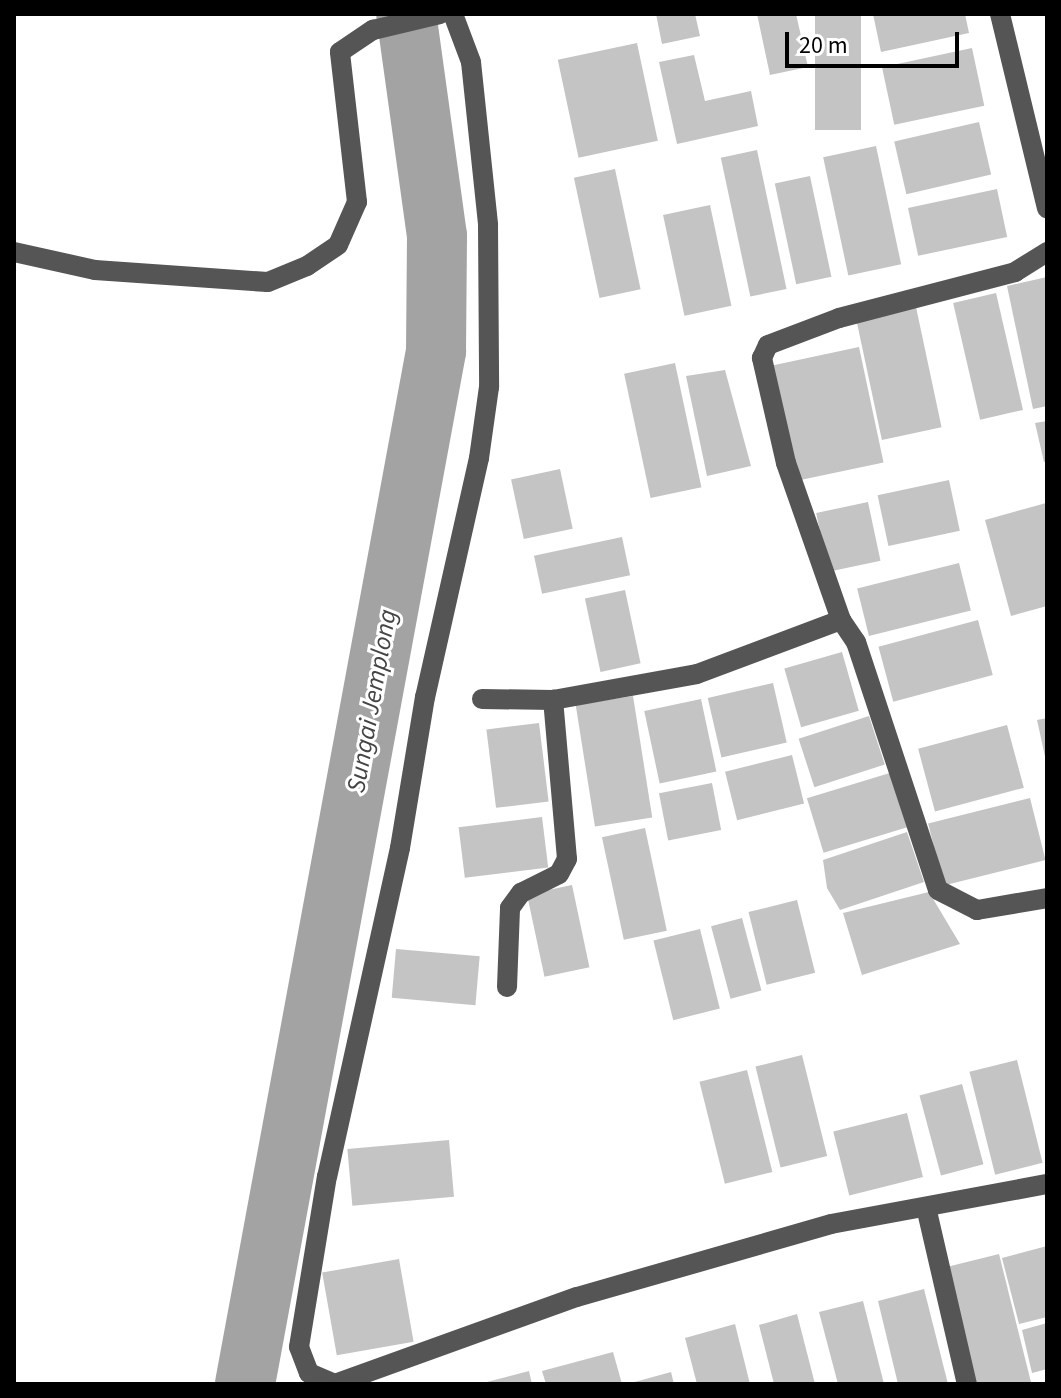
<!DOCTYPE html>
<html>
<head>
<meta charset="utf-8">
<style>
	body { margin:0 }
	#map { position:relative; width:1061px; height:1398px; overflow:hidden; background:#fff; font-family:"Source Sans 3",sans-serif }
	div>[style] { position:absolute }
	[style*='--x'] { left:calc(var(--x)*1px); top:calc(var(--y)*1px); width:calc(var(--w)*1px); rotate:calc(var(--a)*1deg) }
	.canal>* { height:60px; margin:-30px; padding:0 30px; transform-origin:30px; border-radius:30px; background:#a3a3a3 }
	.building>* { inset:0; background:#c4c4c4; transform-origin:0 0 }
	.minor>* { height:20px; margin:-10px; padding:0 10px; transform-origin:10px; border-radius:10px; background:#555 }
	span { translate:-50% -50%; white-space:nowrap; text-align:center; line-height:1.15; -webkit-text-stroke:6px #fff; paint-order:stroke }
	.water-label { font-size:26px; color:#444; font-style:italic }
	.frame { position:absolute; inset:0; border:16px solid #000; pointer-events:none }
	.scale { position:absolute; left:785px; top:32px; width:174px; height:36px; box-sizing:border-box; border:4px solid #000; border-top:0; padding-left:10px; font-size:24px; line-height:28px; white-space:nowrap; color:#000; -webkit-text-stroke:6px #fff; paint-order:stroke }
</style>
</head>
<body>
<div id="map">
	<div class="canal">
		<div style="--x:245;--y:1384;--w:1051;--a:-79.52"></div>
		<div style="--x:436;--y:351;--w:115;--a:-89.5"></div>
		<div style="--x:437;--y:236;--w:224;--a:-97.9"></div>
	</div>
	<div class="building">
		<div style="clip-path:polygon(656px 14px,695px 14px,700px 36px,662px 44px)"></div>
		<div style="clip-path:polygon(757px 14px,796px 14px,808px 67px,770px 75px)"></div>
		<div style="left:815px;top:14px;width:46px;height:116px"></div>
		<div style="clip-path:polygon(873px 14px,965px 14px,969px 33px,881px 52px)"></div>
		<div style="left:637px;top:43px;width:100px;height:81px;rotate:78deg"></div>
		<div style="left:972px;top:48px;width:59px;height:92px;rotate:78deg"></div>
		<div style="clip-path:polygon(694px 55px,705px 101px,751px 91px,758px 126px,677px 144px,659px 62px)"></div>
		<div style="left:979px;top:122px;width:54px;height:87px;rotate:77deg"></div>
		<div style="left:876px;top:146px;width:121px;height:54px;rotate:78deg"></div>
		<div style="left:757px;top:150px;width:142px;height:37px;rotate:78deg"></div>
		<div style="left:615px;top:169px;width:123px;height:42px;rotate:78deg"></div>
		<div style="left:810px;top:176px;width:103px;height:36px;rotate:78deg"></div>
		<div style="left:997px;top:189px;width:49px;height:91px;rotate:78deg"></div>
		<div style="left:710px;top:205px;width:103px;height:48px;rotate:78deg"></div>
		<div style="clip-path:polygon(1047px 277px,1047px 406px,1033px 409px,1007px 286px)"></div>
		<div style="left:996px;top:293px;width:120px;height:44px;rotate:77deg"></div>
		<div style="left:916px;top:307px;width:123px;height:61px;rotate:78deg"></div>
		<div style="left:859px;top:347px;width:118px;height:91px;rotate:78deg"></div>
		<div style="left:675px;top:363px;width:127px;height:52px;rotate:78deg"></div>
		<div style="clip-path:polygon(725px 370px,751px 466px,707px 476px,686px 376px)"></div>
		<div style="clip-path:polygon(1047px 421px,1047px 461px,1044px 462px,1035px 423px)"></div>
		<div style="left:560px;top:469px;width:61px;height:50px;rotate:78deg"></div>
		<div style="left:949px;top:480px;width:52px;height:73px;rotate:78deg"></div>
		<div style="left:868px;top:502px;width:60px;height:53px;rotate:78deg"></div>
		<div style="clip-path:polygon(1046px 503px,1047px 606px,1011px 616px,985px 520px)"></div>
		<div style="left:622px;top:537px;width:39px;height:90px;rotate:78deg"></div>
		<div style="left:959px;top:563px;width:49px;height:105px;rotate:76deg"></div>
		<div style="left:625px;top:590px;width:75px;height:41px;rotate:78deg"></div>
		<div style="left:978px;top:620px;width:57px;height:103px;rotate:75deg"></div>
		<div style="left:842px;top:652px;width:61px;height:60px;rotate:74deg"></div>
		<div style="left:773px;top:683px;width:61px;height:67px;rotate:77deg"></div>
		<div style="left:633px;top:696px;width:123px;height:58px;rotate:81deg"></div>
		<div style="left:701px;top:699px;width:74px;height:58px;rotate:78deg"></div>
		<div style="left:869px;top:716px;width:51px;height:74px;rotate:72deg"></div>
		<div style="clip-path:polygon(1047px 718px,1047px 761px,1046px 761px,1037px 720px)"></div>
		<div style="left:539px;top:723px;width:79px;height:53px;rotate:83deg"></div>
		<div style="left:1007px;top:725px;width:65px;height:92px;rotate:75deg"></div>
		<div style="left:792px;top:755px;width:50px;height:69px;rotate:76deg"></div>
		<div style="left:893px;top:772px;width:57px;height:90px;rotate:73deg"></div>
		<div style="left:712px;top:783px;width:48px;height:54px;rotate:79deg"></div>
		<div style="left:1030px;top:798px;width:64px;height:105px;rotate:76deg"></div>
		<div style="left:542px;top:817px;width:51px;height:84px;rotate:83deg"></div>
		<div style="left:645px;top:828px;width:105px;height:44px;rotate:78deg"></div>
		<div style="clip-path:polygon(907px 832px,924px 882px,840px 910px,827px 888px,823px 860px)"></div>
		<div style="left:572px;top:885px;width:84px;height:46px;rotate:78deg"></div>
		<div style="clip-path:polygon(929px 892px,960px 944px,862px 975px,843px 913px)"></div>
		<div style="left:797px;top:900px;width:75px;height:50px;rotate:76deg"></div>
		<div style="left:742px;top:918px;width:75px;height:32px;rotate:75deg"></div>
		<div style="left:700px;top:929px;width:82px;height:48px;rotate:76deg"></div>
		<div style="left:396px;top:949px;width:84px;height:49px;rotate:5deg"></div>
		<div style="left:802px;top:1055px;width:104px;height:48px;rotate:76deg"></div>
		<div style="left:1017px;top:1060px;width:106px;height:49px;rotate:76deg"></div>
		<div style="left:747px;top:1070px;width:105px;height:49px;rotate:76deg"></div>
		<div style="left:962px;top:1084px;width:83px;height:44px;rotate:75deg"></div>
		<div style="left:907px;top:1113px;width:66px;height:76px;rotate:76deg"></div>
		<div style="left:449px;top:1140px;width:57px;height:102px;rotate:85deg"></div>
		<div style="clip-path:polygon(1047px 1246px,1047px 1317px,1019px 1324px,1002px 1258px)"></div>
		<div style="left:999px;top:1254px;width:134px;height:57px;rotate:76deg"></div>
		<div style="left:399px;top:1259px;width:84px;height:78px;rotate:80deg"></div>
		<div style="clip-path:polygon(924px 1289px,948px 1384px,898px 1384px,878px 1301px)"></div>
		<div style="clip-path:polygon(863px 1301px,884px 1384px,838px 1384px,819px 1312px)"></div>
		<div style="clip-path:polygon(797px 1314px,815px 1384px,774px 1384px,759px 1325px)"></div>
		<div style="clip-path:polygon(1047px 1323px,1047px 1369px,1032px 1373px,1022px 1330px)"></div>
		<div style="clip-path:polygon(735px 1324px,750px 1384px,697px 1384px,685px 1338px)"></div>
		<div style="clip-path:polygon(613px 1352px,622px 1384px,546px 1384px,542px 1371px)"></div>
		<div style="clip-path:polygon(529px 1371px,532px 1384px,483px 1384px,483px 1383px)"></div>
		<div style="clip-path:polygon(671px 1372px,674px 1384px,631px 1384px,631px 1383px)"></div>
	</div>
	<div class="minor">
		<div style="--x:453;--y:14;--w:51;--a:69.4"></div>
		<div style="--x:471;--y:62;--w:164;--a:84"></div>
		<div style="--x:488;--y:225;--w:162;--a:89.6"></div>
		<div style="--x:489;--y:387;--w:72;--a:98"></div>
		<div style="--x:479;--y:458;--w:245;--a:102.7"></div>
		<div style="--x:425;--y:697;--w:153;--a:99.4"></div>
		<div style="--x:400;--y:848;--w:336;--a:102.5"></div>
		<div style="--x:327;--y:1176;--w:173;--a:99.3"></div>
		<div style="--x:299;--y:1347;--w:28;--a:69"></div>
		<div style="--x:309;--y:1373;--w:28;--a:23"></div>
		<div style="--x:335;--y:1384;--w:257;--a:-19.8"></div>
		<div style="--x:577;--y:1297;--w:264;--a:-16"></div>
		<div style="--x:831;--y:1224;--w:220;--a:-10.5"></div>
		<div style="--x:1000;--y:14;--w:200;--a:76.4"></div>
		<div style="--x:14;--y:252;--w:83;--a:12.5"></div>
		<div style="--x:95;--y:270;--w:173;--a:4"></div>
		<div style="--x:268;--y:282;--w:42;--a:-22.3"></div>
		<div style="--x:307;--y:266;--w:37;--a:-34"></div>
		<div style="--x:338;--y:245;--w:47;--a:-66.2"></div>
		<div style="--x:357;--y:202;--w:151;--a:-96.5"></div>
		<div style="--x:340;--y:52;--w:40;--a:-34"></div>
		<div style="--x:373;--y:30;--w:69;--a:-13.4"></div>
		<div style="--x:841;--y:620;--w:166;--a:-109.3"></div>
		<div style="--x:786;--y:463;--w:108;--a:-102.9"></div>
		<div style="--x:762;--y:358;--w:14;--a:-65"></div>
		<div style="--x:768;--y:345;--w:76;--a:-20.8"></div>
		<div style="--x:839;--y:318;--w:182;--a:-14.6"></div>
		<div style="--x:1015;--y:272;--w:38;--a:-32"></div>
		<div style="--x:482;--y:699;--w:71;--a:0.8"></div>
		<div style="--x:553;--y:700;--w:146;--a:-10.2"></div>
		<div style="--x:697;--y:674;--w:154;--a:-20.6"></div>
		<div style="--x:841;--y:620;--w:27;--a:56"></div>
		<div style="--x:856;--y:642;--w:261;--a:71.7"></div>
		<div style="--x:938;--y:890;--w:44;--a:27.1"></div>
		<div style="--x:977;--y:910;--w:71;--a:-9.7"></div>
		<div style="--x:507;--y:987;--w:79;--a:-87.8"></div>
		<div style="--x:510;--y:908;--w:19;--a:-54"></div>
		<div style="--x:521;--y:893;--w:42;--a:-26.6"></div>
		<div style="--x:559;--y:874;--w:17;--a:-62"></div>
		<div style="--x:567;--y:859;--w:160;--a:-95"></div>
		<div style="--x:926;--y:1207;--w:182;--a:77"></div>
	</div>
	<div class="water-label">
		<span style="left:372px;top:701px;rotate:-80deg">Sungai Jemplong</span>
	</div>
	<div class="frame"></div>
	<div class="scale">20 m</div>
</div>
</body>
</html>
